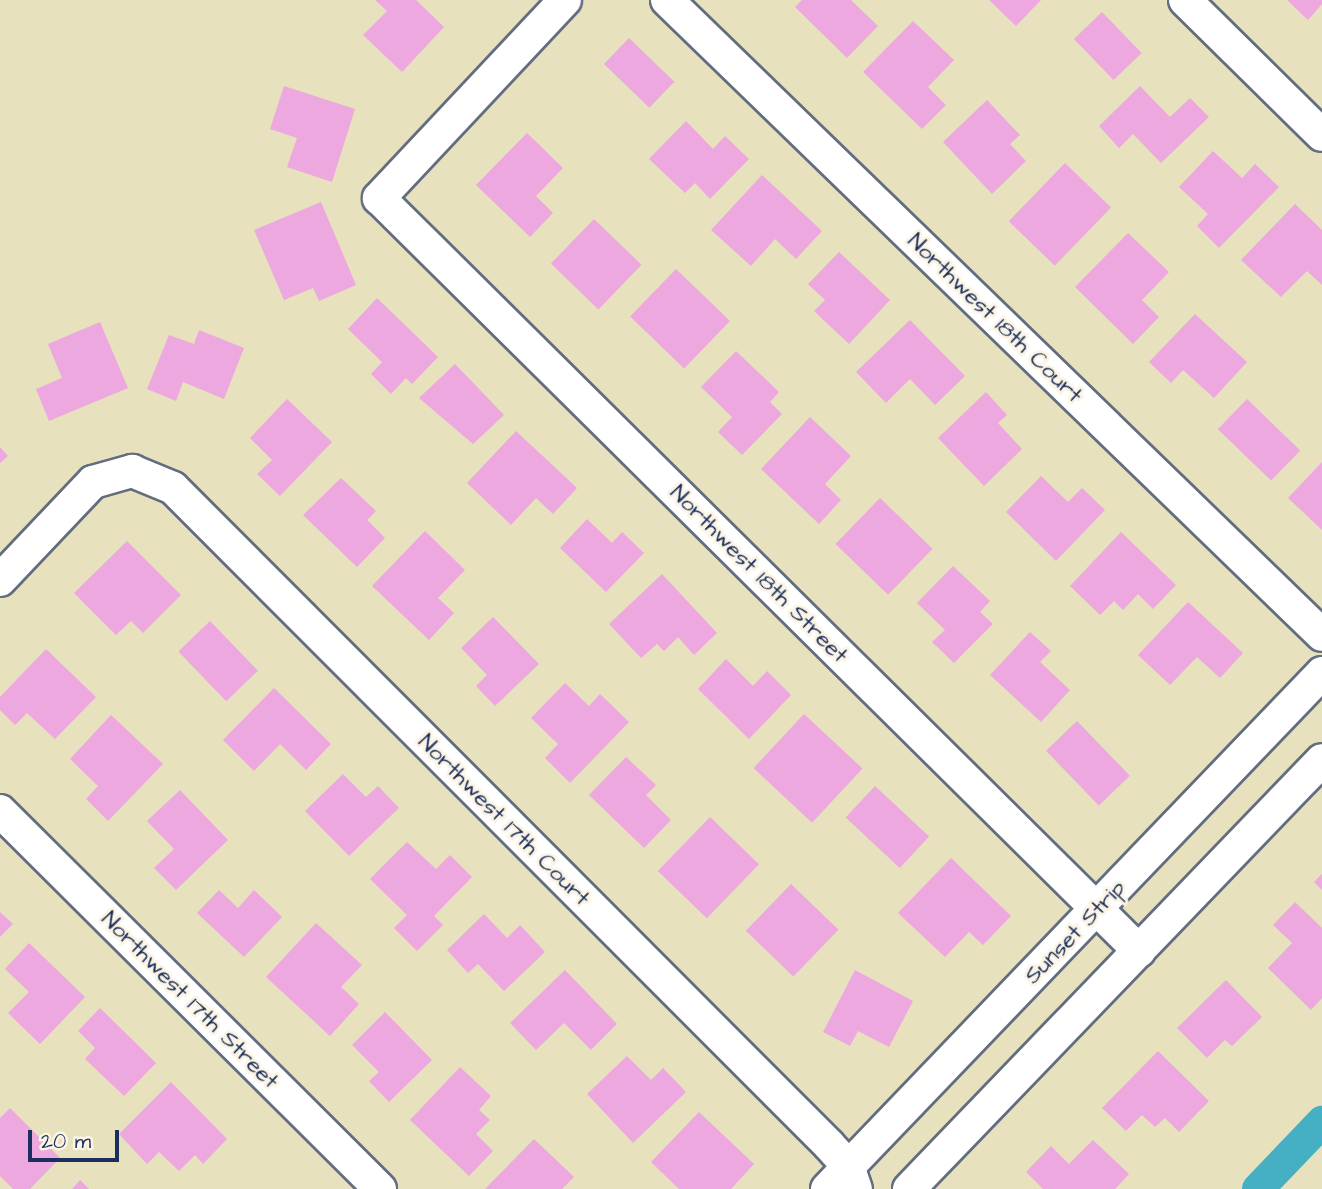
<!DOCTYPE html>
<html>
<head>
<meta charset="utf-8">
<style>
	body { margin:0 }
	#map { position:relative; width:1322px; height:1189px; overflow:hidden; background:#e7e1be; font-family:"Architects Daughter",sans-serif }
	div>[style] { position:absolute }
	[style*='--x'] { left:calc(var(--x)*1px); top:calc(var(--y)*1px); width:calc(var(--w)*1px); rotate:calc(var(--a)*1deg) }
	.canal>* { height:32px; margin:-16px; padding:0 16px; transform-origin:16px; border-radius:16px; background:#45afc4 }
	.building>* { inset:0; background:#eca8df; transform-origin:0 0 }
	.roads { filter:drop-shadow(2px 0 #626d80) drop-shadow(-2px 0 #626d80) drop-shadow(0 2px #626d80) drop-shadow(0 -2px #626d80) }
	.minor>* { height:32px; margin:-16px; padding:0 16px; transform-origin:16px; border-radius:16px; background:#fff }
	span { translate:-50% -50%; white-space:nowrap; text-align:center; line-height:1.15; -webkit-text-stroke:6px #fcf5e5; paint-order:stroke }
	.street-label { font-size:23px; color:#1b2f5e }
	.scale { position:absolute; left:28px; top:1130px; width:91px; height:32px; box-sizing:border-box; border:4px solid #1b2f5e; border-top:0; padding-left:9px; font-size:21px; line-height:24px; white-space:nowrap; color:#1b2f5e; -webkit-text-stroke:5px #fcf5e5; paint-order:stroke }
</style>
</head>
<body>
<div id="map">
	<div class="canal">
		<div style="--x:1258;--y:1189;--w:93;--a:-46.3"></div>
	</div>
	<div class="building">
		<div style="clip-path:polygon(375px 0,416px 0,444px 27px,402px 72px,363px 35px,387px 11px)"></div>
		<div style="clip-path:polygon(802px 0,851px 0,878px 26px,847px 58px,795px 7px)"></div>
		<div style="clip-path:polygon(989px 0,1041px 0,1016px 26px)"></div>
		<div style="clip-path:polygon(1287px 0,1322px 0,1322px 4px,1308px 20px)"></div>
		<div style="left:1102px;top:12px;width:57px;height:39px;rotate:46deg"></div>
		<div style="clip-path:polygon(913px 21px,954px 60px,928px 87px,946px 105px,922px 129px,863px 72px)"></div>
		<div style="left:629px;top:38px;width:63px;height:36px;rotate:44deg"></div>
		<div style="clip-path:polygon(284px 86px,355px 109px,332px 182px,287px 167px,297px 138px,270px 129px)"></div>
		<div style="clip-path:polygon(1140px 86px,1170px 117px,1190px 98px,1209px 117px,1161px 163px,1133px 134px,1119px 148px,1099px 126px)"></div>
		<div style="clip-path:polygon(987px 100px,1020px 135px,1010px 144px,1026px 161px,992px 194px,943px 142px)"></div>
		<div style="clip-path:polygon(686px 121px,713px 149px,725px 136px,749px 159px,710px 199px,695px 183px,685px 193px,649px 159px)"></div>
		<div style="clip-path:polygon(527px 133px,563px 168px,536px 196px,553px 213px,530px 237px,476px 185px)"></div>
		<div style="clip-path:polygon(1213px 151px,1242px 178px,1255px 164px,1279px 187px,1219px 248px,1197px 226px,1208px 214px,1179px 187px)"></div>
		<div style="left:1065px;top:163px;width:64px;height:81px;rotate:44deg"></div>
		<div style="clip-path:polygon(762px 175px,822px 231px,796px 259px,775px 239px,751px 266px,711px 230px)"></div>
		<div style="clip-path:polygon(321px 202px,356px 285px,319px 301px,313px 288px,284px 300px,254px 230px)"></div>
		<div style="clip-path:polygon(1295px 204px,1322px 230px,1322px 285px,1307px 271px,1281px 297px,1241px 260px)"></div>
		<div style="left:594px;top:219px;width:66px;height:62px;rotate:44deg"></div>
		<div style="clip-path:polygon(1128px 233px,1169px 272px,1142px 300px,1159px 317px,1133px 344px,1075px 287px)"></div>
		<div style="clip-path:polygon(839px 252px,890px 300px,849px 344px,814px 311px,825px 300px,808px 284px)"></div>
		<div style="left:676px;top:269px;width:75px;height:66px;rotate:44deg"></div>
		<div style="clip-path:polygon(377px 298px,438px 357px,412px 384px,406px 378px,391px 394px,371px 374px,382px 362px,348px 329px)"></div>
		<div style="clip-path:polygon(1195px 314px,1247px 362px,1214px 398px,1183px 370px,1171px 383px,1149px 362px)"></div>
		<div style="clip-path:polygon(910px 320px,965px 376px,935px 405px,910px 379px,886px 403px,856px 372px)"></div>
		<div style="clip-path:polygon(100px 322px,128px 388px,49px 421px,36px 389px,62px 378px,48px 344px)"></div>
		<div style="clip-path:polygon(199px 330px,244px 348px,224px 399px,183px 382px,176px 401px,147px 389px,169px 335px,194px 344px)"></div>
		<div style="clip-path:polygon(736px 351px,779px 392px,770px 402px,782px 414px,742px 455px,718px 432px,732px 417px,701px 387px)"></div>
		<div style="clip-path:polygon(455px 364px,504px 415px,473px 444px,419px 398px)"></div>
		<div style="clip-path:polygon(986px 392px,1007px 415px,998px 423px,1022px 449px,984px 486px,938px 438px)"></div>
		<div style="clip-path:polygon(287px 399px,332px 442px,280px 496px,257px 474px,272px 460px,250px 438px)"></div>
		<div style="left:1247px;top:399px;width:74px;height:42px;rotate:44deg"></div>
		<div style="clip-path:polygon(810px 417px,851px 456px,825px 484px,841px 500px,819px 524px,761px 469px)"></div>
		<div style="clip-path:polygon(516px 431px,577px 488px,553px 514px,536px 498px,511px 525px,467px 483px)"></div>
		<div style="clip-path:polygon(0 447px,8px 456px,0 463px)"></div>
		<div style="clip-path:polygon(1322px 462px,1322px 530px,1288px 498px)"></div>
		<div style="clip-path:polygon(1041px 476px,1068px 502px,1082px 488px,1105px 510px,1056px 561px,1006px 512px)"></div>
		<div style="clip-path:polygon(341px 478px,376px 511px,367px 520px,385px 538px,357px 567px,303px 515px)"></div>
		<div style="left:880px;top:498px;width:73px;height:64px;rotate:44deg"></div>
		<div style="clip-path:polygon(587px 519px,612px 543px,622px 532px,644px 553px,606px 592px,560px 548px)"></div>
		<div style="clip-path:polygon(425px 531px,465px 570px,438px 598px,454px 613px,429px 640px,372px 586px)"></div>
		<div style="clip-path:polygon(1121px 532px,1176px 585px,1153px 609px,1138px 594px,1123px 610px,1114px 601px,1100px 615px,1070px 586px)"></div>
		<div style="clip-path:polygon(127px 541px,181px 595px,143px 633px,131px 621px,116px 635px,74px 593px)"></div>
		<div style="clip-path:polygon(953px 566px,990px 601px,980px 612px,993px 624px,954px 663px,932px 642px,945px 630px,917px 603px)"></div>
		<div style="clip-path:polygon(662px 574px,717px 633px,694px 655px,678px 637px,664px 651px,657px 644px,641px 658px,609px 624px)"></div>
		<div style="clip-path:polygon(1188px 602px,1243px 653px,1220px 678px,1197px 657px,1170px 685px,1138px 655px)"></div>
		<div style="clip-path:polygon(493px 617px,539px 664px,495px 706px,476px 686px,487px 675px,461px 648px)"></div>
		<div style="left:210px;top:621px;width:69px;height:44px;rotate:46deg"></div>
		<div style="clip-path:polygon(1030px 632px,1051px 651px,1040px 662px,1070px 690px,1041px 722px,990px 675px)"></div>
		<div style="clip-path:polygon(46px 649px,96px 697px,55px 739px,27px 713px,15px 725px,0 710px,0 697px)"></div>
		<div style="clip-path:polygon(726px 659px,753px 686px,767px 671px,791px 695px,749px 739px,698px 689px)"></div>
		<div style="clip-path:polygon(565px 683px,589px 706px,600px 694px,629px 722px,570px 783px,545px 758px,558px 744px,531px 718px)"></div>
		<div style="clip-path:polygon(274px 688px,331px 744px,306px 770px,280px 744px,254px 771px,223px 740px)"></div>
		<div style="left:804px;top:714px;width:80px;height:74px;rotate:43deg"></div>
		<div style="clip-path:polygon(111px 715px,163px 764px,108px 821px,86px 799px,98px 786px,70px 759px)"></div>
		<div style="left:1077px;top:721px;width:76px;height:43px;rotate:46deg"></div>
		<div style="clip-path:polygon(626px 757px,656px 785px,646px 795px,671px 820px,644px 848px,589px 795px)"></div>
		<div style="clip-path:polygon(343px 774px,366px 797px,378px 786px,399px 808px,349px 856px,305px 811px)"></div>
		<div style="left:875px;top:786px;width:74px;height:43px;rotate:43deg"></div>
		<div style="clip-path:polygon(180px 790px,228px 840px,176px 890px,154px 868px,174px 849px,147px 821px)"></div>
		<div style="left:710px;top:817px;width:68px;height:75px;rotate:44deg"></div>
		<div style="clip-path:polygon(407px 842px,436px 869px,450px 855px,472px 877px,434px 916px,443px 925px,417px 951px,394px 928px,407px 915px,370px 879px)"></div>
		<div style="clip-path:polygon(951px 858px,1011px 916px,983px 945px,969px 932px,945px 957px,898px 913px)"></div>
		<div style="clip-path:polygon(1322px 874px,1322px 890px,1314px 882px)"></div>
		<div style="left:791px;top:884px;width:66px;height:65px;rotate:44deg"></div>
		<div style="clip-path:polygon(219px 890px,238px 908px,254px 890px,282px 917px,244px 957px,197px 913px)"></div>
		<div style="clip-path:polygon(1295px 902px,1322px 928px,1322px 998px,1311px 1010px,1268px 968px,1292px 943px,1273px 925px)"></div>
		<div style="clip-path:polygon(0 912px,13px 924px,0 937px)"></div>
		<div style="clip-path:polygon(484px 914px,507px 938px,520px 925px,545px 952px,504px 991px,478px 964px,468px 973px,447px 950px)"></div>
		<div style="clip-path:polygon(316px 923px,362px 965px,341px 987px,359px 1004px,330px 1036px,266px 977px)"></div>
		<div style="clip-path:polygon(29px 943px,85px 997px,40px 1044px,8px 1013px,29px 992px,5px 969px)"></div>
		<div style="clip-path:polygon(565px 970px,617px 1024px,591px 1050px,564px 1023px,536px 1050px,510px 1023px)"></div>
		<div style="clip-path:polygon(855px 970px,913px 1001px,889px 1047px,858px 1031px,850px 1046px,823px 1032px)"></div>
		<div style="clip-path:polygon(1226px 980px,1262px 1017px,1232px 1046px,1225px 1040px,1207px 1058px,1177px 1028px)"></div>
		<div style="clip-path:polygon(100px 1008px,156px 1063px,124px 1096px,85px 1059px,95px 1048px,78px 1031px)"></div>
		<div style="clip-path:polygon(385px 1012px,432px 1060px,389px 1102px,369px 1081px,379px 1072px,352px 1045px)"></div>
		<div style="clip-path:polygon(1158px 1051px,1209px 1101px,1179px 1132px,1165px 1118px,1155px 1127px,1142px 1115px,1126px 1131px,1102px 1108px)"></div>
		<div style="clip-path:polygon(627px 1056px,651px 1080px,663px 1068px,686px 1092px,633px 1143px,587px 1094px)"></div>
		<div style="clip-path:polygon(460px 1067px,491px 1096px,479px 1110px,490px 1120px,476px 1134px,493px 1151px,469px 1176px,410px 1120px)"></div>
		<div style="clip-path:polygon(171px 1082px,227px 1139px,203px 1164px,195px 1155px,179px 1171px,159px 1152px,147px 1164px,119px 1134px)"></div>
		<div style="clip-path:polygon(10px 1108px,60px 1158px,30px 1189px,13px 1189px,0 1176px,0 1118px)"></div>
		<div style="clip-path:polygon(699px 1112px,754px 1164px,731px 1189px,679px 1189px,651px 1162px)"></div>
		<div style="clip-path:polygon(534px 1139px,574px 1177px,562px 1189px,485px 1189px)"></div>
		<div style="clip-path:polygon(1093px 1140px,1129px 1174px,1115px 1189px,1043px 1189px,1026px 1172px,1051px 1146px,1069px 1164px)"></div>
		<div style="clip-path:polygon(80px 1180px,89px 1189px,72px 1189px)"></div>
	</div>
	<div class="roads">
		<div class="minor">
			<div style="--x:565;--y:0;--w:272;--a:133.2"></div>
			<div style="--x:379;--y:198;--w:1070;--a:44.73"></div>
			<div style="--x:667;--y:0;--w:912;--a:44.11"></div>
			<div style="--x:1185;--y:0;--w:192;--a:44.6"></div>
			<div style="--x:0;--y:580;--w:135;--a:-46.5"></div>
			<div style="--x:93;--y:482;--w:41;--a:-15.8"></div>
			<div style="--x:132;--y:471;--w:44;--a:22.5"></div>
			<div style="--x:173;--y:488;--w:928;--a:45.04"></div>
			<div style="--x:829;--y:1145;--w:28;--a:48"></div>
			<div style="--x:848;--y:1166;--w:24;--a:71"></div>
			<div style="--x:0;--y:811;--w:536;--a:44.85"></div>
			<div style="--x:827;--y:1189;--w:715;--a:-46.19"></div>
			<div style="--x:909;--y:1189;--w:595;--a:-46.09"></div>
		</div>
	</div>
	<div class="street-label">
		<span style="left:995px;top:318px;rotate:44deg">Northwest 18th Court</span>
		<span style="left:759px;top:574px;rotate:45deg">Northwest 18th Street</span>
		<span style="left:504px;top:820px;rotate:45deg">Northwest 17th Court</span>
		<span style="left:1075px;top:932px;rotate:-46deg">Sunset Strip</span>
		<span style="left:190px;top:1000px;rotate:45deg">Northwest 17th Street</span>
	</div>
	<div class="scale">20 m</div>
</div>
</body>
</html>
